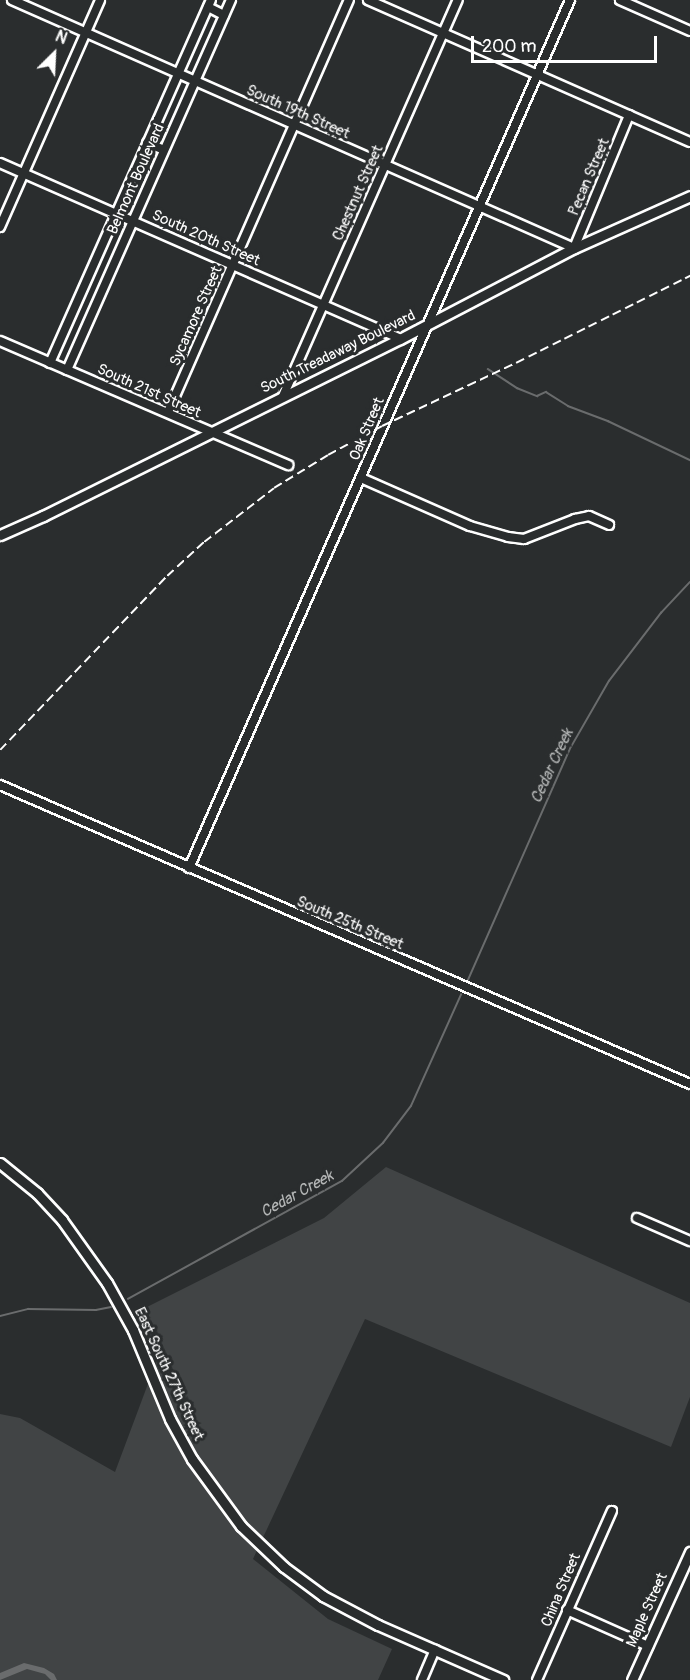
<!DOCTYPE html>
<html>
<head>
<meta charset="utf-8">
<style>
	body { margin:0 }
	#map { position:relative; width:690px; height:1680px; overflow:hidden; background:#2a2d2e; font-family:Pangolin,sans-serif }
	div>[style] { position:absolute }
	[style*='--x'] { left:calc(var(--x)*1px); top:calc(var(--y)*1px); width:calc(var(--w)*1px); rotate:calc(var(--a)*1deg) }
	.green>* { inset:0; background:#414445 }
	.water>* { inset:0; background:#6a6c6d }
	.stream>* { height:1.5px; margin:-0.75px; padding:0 0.75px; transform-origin:0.75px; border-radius:0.75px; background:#6a6c6d }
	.roads { filter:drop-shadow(2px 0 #fff) drop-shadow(-2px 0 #fff) drop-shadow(0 2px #fff) drop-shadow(0 -2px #fff) }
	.minor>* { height:8px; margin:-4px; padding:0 4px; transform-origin:4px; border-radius:4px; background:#2a2d2e }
	.major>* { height:9px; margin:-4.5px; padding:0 4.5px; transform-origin:4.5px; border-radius:4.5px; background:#2a2d2e }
	.rail>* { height:1.5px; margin-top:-0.75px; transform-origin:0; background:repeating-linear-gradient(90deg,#fff 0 9px,transparent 0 13.5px) }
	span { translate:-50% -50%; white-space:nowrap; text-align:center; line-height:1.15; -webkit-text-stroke:6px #2a2d2e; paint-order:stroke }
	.street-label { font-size:15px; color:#fff }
	.water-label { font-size:16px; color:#b4b6b6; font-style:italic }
	.north { position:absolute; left:24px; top:24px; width:60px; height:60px; -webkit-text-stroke:4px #2a2d2e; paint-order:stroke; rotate:24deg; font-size:16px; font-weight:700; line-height:24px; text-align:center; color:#fff }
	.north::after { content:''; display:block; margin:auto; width:21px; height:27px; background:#fff; clip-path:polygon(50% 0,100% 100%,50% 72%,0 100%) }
	.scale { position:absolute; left:471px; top:36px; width:186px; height:27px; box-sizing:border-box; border:3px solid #fff; border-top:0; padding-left:8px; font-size:18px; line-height:21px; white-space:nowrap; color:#fff; -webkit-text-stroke:4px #2a2d2e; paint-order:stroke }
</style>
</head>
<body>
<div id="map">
	<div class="green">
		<div style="clip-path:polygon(386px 1167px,690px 1303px,690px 1397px,671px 1447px,365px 1319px,253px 1559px,328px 1619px,392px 1649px,378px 1680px,0 1680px,0 1414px,20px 1418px,115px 1472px,158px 1357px,139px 1311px,324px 1218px)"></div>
	</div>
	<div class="water">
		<div style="clip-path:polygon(24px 1663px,44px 1668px,54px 1674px,57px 1680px,51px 1680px,45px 1674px,27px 1669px,0 1680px,0 1673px)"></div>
	</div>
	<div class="stream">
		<div style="--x:488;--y:369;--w:35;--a:33"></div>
		<div style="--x:517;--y:388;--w:22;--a:22"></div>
		<div style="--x:537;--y:396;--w:10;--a:-24"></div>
		<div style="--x:546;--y:392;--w:26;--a:32"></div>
		<div style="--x:568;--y:406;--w:43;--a:20.6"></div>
		<div style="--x:608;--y:421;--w:91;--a:25.4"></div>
		<div style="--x:468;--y:980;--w:255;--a:-66.2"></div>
		<div style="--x:571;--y:747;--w:76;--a:-60.1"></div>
		<div style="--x:609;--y:681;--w:86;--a:-52.6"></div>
		<div style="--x:661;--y:613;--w:42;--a:-46.9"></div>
		<div style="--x:128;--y:1299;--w:244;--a:-28.9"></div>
		<div style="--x:342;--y:1181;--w:56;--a:-42.8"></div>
		<div style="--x:383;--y:1143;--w:46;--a:-52.9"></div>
		<div style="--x:411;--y:1106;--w:122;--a:-65.8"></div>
		<div style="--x:0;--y:1316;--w:29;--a:-14"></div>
		<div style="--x:28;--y:1309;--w:68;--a:0.8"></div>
		<div style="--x:96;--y:1310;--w:15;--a:-11"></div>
	</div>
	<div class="roads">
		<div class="minor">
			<div style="--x:12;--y:0;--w:614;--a:23.81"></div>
			<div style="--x:574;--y:248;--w:144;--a:-67.5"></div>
			<div style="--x:368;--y:0;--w:352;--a:23.8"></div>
			<div style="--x:620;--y:0;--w:77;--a:23.9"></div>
			<div style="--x:208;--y:7;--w:18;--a:27"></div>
			<div style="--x:147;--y:143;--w:18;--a:22"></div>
			<div style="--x:0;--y:163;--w:437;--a:23.7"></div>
			<div style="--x:0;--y:227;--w:248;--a:-66.2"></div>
			<div style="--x:0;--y:341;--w:314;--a:23.3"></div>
			<div style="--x:50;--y:363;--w:397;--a:-66.1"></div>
			<div style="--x:67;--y:370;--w:405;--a:-66.1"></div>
			<div style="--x:283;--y:396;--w:433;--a:-66.2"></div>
			<div style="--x:168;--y:412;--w:450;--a:-66.3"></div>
			<div style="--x:361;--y:478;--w:119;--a:23.8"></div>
			<div style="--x:470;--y:526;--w:40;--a:16"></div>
			<div style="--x:508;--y:537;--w:16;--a:7"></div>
			<div style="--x:524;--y:539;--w:55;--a:-21.4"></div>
			<div style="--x:575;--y:519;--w:14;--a:-12"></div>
			<div style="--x:589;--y:516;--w:22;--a:24"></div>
			<div style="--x:0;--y:785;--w:752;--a:23.43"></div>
			<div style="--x:189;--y:868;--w:948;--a:-66.3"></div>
			<div style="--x:637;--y:1218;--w:58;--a:23.5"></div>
			<div style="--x:567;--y:1610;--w:89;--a:24"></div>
			<div style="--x:422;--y:1680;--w:33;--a:-67"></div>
			<div style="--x:537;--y:1680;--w:185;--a:-66.1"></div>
		</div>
		<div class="major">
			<div style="--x:0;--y:535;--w:47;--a:-23.8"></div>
			<div style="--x:43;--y:516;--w:398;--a:-26.4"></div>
			<div style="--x:400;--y:339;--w:196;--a:-27.6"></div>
			<div style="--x:574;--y:248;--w:127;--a:-24.1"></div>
			<div style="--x:0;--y:1163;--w:48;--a:39"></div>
			<div style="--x:37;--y:1193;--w:37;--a:47"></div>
			<div style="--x:62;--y:1220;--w:77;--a:54.5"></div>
			<div style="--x:107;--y:1283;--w:54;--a:61"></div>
			<div style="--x:133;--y:1330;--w:96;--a:67.4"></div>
			<div style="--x:170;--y:1419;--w:46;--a:61.2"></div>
			<div style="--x:192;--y:1459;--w:83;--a:53.8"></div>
			<div style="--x:241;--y:1526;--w:59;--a:43.6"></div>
			<div style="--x:284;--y:1567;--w:49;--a:36.6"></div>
			<div style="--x:323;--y:1596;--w:62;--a:27.8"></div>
			<div style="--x:378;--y:1625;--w:137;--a:23.7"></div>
			<div style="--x:632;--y:1680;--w:141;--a:-65.6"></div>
		</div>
	</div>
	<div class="rail">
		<div style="--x:0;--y:750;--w:241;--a:-46.2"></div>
		<div style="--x:167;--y:576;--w:50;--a:-42.6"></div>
		<div style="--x:204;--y:542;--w:88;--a:-37.6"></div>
		<div style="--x:274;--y:488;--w:63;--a:-31.4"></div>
		<div style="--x:328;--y:455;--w:61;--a:-28.2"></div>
		<div style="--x:382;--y:426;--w:148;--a:-25.2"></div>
		<div style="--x:516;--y:363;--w:195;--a:-26.6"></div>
	</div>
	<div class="street-label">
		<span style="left:298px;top:112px;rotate:24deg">South 19th Street</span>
		<span style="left:589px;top:177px;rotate:-67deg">Pecan Street</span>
		<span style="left:136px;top:179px;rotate:-66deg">Belmont Boulevard</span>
		<span style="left:358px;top:193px;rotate:-66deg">Chestnut Street</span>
		<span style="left:206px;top:238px;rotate:24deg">South 20th Street</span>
		<span style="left:196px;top:316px;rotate:-66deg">Sycamore Street</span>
		<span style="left:338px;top:352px;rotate:-26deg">South Treadaway Boulevard</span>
		<span style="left:149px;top:391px;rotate:24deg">South 21st Street</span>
		<span style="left:367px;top:429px;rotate:-67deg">Oak Street</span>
		<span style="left:350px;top:923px;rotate:23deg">South 25th Street</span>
		<span style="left:169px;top:1374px;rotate:65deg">East South 27th Street</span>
		<span style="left:561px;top:1590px;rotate:-67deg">China Street</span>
		<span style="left:647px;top:1610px;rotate:-66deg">Maple Street</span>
	</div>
	<div class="water-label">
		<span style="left:552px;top:766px;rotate:-65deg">Cedar Creek</span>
		<span style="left:297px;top:1194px;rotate:-29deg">Cedar Creek</span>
	</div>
	<div class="north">N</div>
	<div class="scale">200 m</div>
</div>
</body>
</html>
